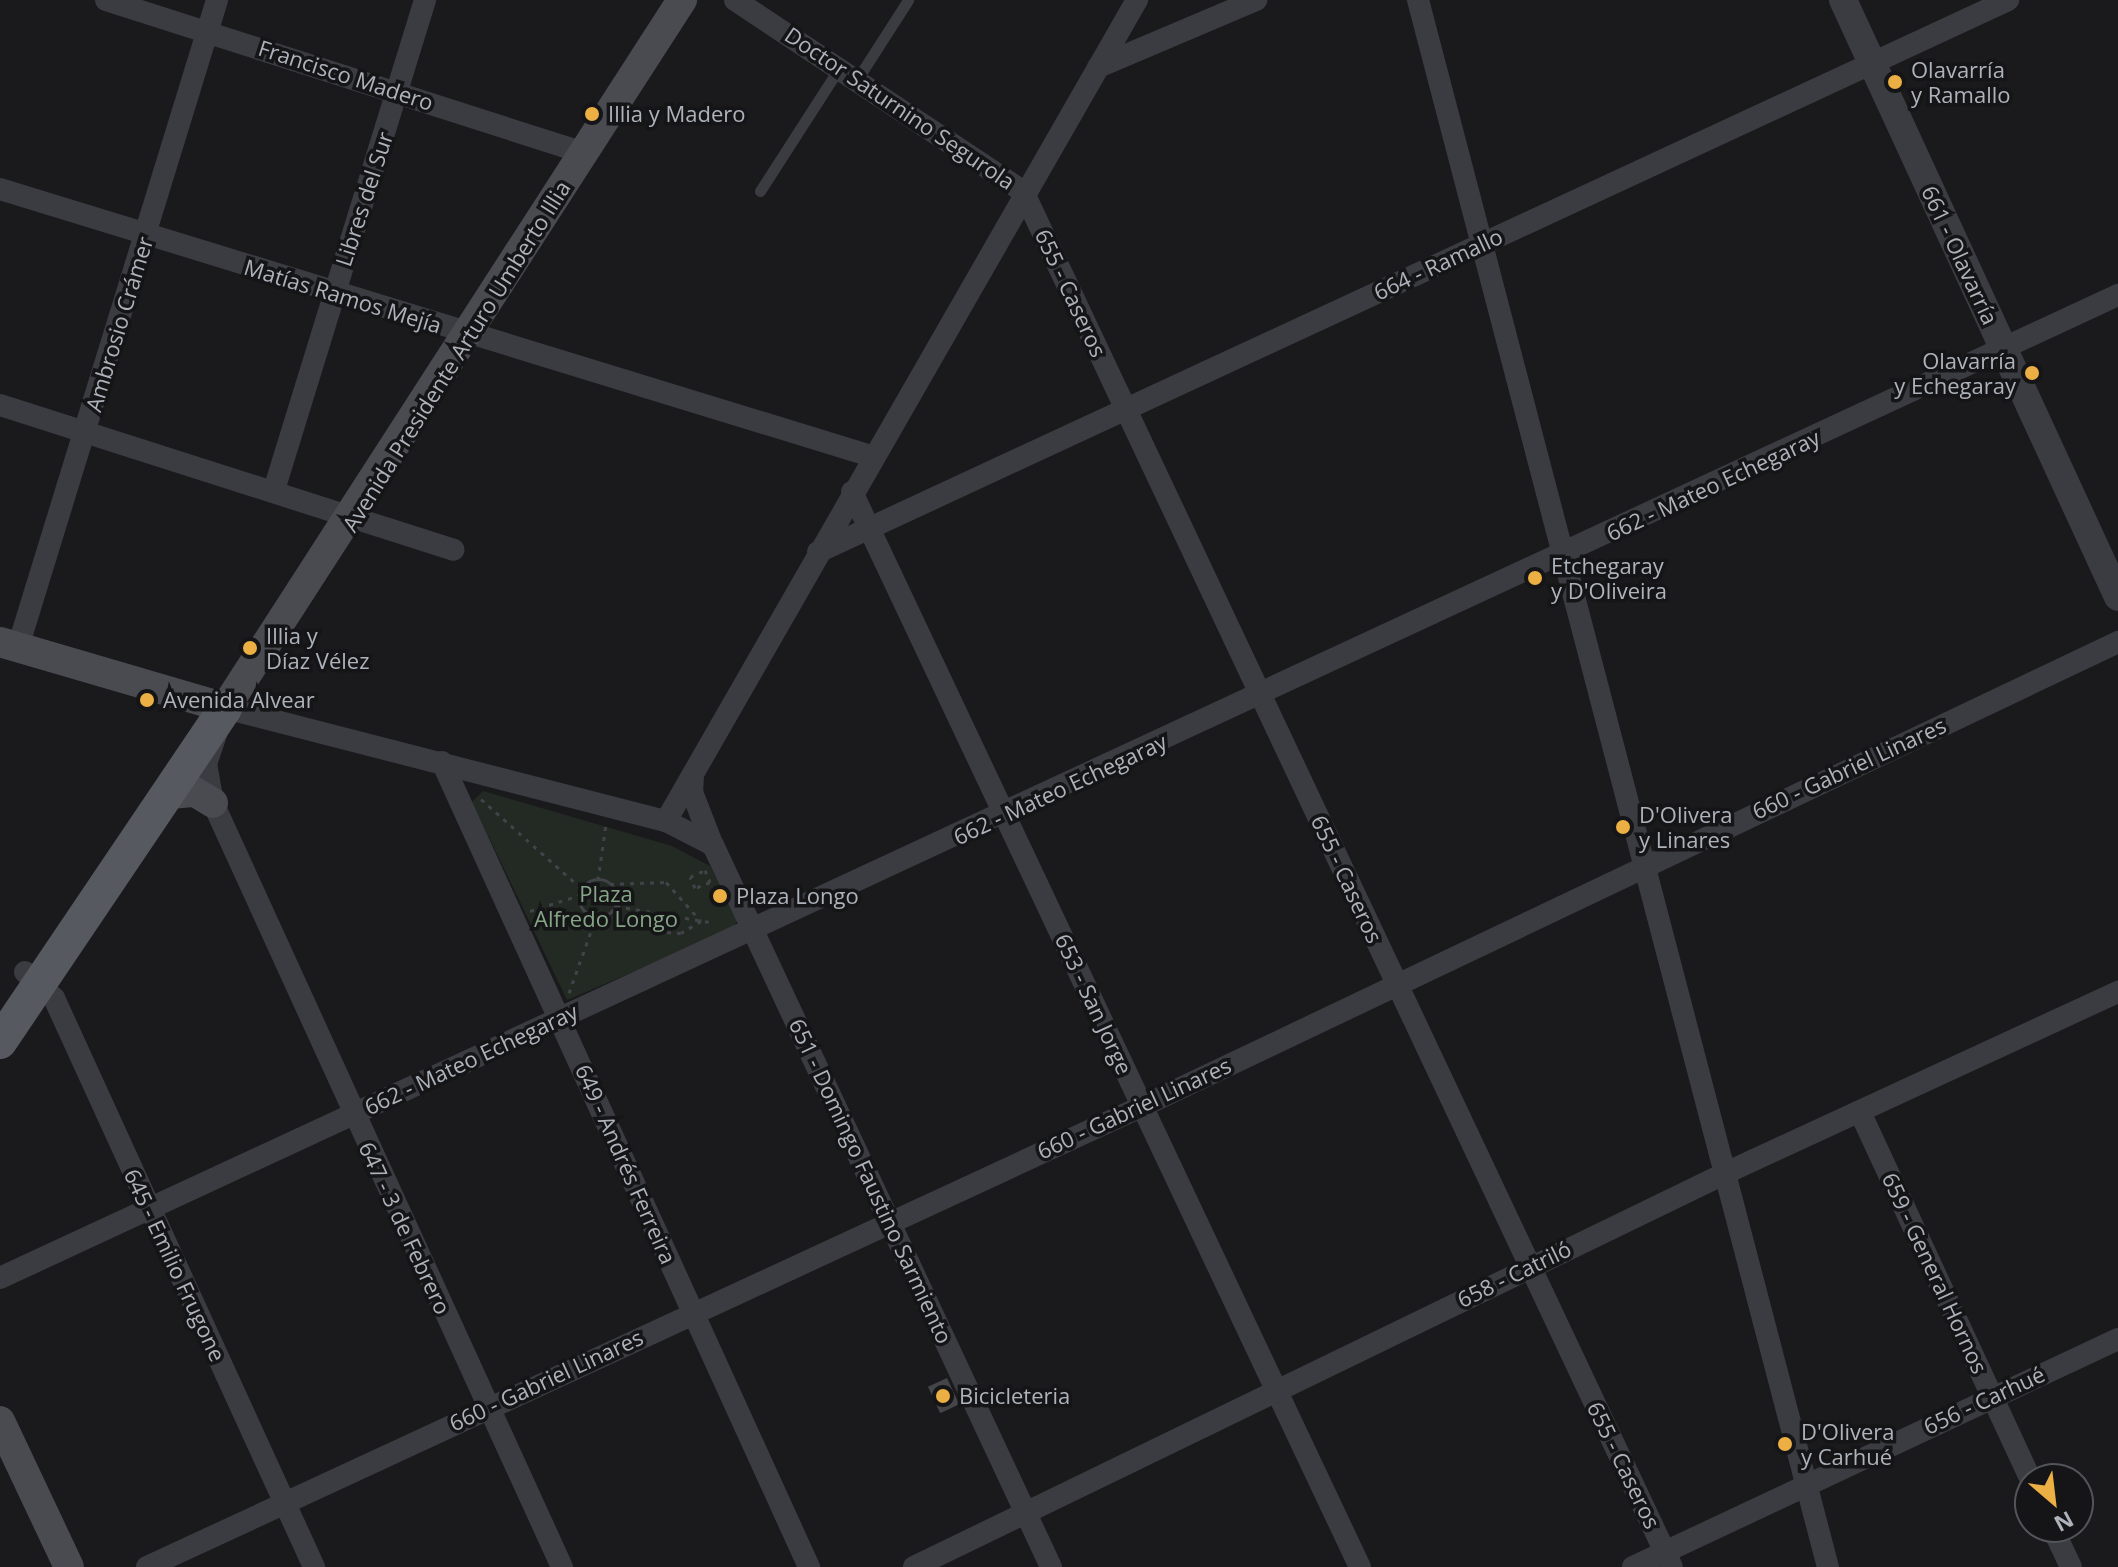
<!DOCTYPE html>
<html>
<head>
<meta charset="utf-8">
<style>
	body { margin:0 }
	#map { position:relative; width:2118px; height:1567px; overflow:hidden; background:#1a1a1c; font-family:"Open Sans",sans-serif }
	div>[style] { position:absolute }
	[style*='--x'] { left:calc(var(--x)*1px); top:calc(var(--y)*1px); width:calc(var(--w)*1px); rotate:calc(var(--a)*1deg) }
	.green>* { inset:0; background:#222a23 }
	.building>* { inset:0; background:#444549; transform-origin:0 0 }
	.path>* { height:3px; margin-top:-1.5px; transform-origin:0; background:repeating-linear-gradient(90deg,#414348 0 4px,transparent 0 10px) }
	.path>.ring { margin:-1.5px; padding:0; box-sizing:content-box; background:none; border:3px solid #414348; border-radius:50% }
	.service>* { height:11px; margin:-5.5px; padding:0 5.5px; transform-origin:5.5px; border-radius:5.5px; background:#3b3c41 }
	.minor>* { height:22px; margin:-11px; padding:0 11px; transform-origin:11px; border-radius:11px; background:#3b3c41 }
	.tertiary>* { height:28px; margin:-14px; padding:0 14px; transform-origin:14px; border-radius:14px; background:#3b3c41 }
	.secondary>* { height:30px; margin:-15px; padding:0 15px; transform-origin:15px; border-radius:15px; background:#494b51 }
	.primary>* { height:34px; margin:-17px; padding:0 17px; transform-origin:17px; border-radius:17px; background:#575960 }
	.dots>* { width:22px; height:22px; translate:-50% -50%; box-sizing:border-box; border:4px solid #151517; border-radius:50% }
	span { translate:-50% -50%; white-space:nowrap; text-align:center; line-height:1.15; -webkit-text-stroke:7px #151517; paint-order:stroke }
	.poi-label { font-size:22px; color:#adb2bb }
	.left { translate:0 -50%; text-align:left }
	.right { translate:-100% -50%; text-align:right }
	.street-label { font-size:22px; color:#adb2bb }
	.park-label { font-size:22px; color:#85a586 }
	.north { position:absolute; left:2014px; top:1463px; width:80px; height:80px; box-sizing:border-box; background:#151517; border:2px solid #525459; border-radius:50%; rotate:152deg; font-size:22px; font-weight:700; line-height:32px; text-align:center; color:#adb2bb }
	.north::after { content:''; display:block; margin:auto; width:28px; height:36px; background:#ebaf43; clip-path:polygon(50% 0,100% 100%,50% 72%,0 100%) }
</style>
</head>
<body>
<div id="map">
	<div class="green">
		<div style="clip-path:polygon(483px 791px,672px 846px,710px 866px,737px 920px,733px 930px,567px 1000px,472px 802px)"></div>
	</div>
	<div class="building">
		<div style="left:947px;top:1378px;width:29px;height:21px;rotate:65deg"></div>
	</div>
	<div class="path">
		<div style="--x:481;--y:799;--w:135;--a:41.7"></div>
		<div style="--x:705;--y:870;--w:13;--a:67"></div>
		<div style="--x:710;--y:882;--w:16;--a:158"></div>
		<div style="--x:695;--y:888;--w:12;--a:-114"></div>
		<div style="--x:690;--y:877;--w:17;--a:-25"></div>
		<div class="ring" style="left:579px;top:879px;width:35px;height:35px"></div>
		<div style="--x:598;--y:880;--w:57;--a:-81.9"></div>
		<div style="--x:610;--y:884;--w:56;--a:-2"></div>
		<div style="--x:666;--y:882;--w:52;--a:48.1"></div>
		<div style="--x:701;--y:921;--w:23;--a:149"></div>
		<div style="--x:681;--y:933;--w:19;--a:-177"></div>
		<div style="--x:662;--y:932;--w:29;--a:-134"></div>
		<div style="--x:616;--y:906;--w:99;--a:9.8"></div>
		<div style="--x:530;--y:911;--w:52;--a:-17.7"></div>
		<div style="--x:569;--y:993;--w:81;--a:-70.4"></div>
	</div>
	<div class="service">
		<div style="--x:858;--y:78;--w:93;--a:-57.3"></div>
		<div style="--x:760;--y:191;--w:148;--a:-57.2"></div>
	</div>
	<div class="minor">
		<div style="--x:106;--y:0;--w:502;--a:17.75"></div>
		<div style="--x:735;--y:0;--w:346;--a:33.6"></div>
		<div style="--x:1023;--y:191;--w:1521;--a:64.75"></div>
		<div style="--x:1418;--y:0;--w:1620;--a:75.34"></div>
		<div style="--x:1098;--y:67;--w:172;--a:-23"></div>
		<div style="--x:0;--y:189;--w:911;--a:17.04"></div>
		<div style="--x:0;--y:405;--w:476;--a:17.7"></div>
		<div style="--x:274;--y:490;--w:513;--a:-72.87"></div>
		<div style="--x:852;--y:492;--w:1189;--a:64.71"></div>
		<div style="--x:818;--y:552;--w:1312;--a:-24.88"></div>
		<div style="--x:18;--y:647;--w:677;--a:-72.9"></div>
		<div style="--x:442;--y:762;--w:885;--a:65.49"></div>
		<div style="--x:693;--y:775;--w:17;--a:93"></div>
		<div style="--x:692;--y:792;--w:53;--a:68.8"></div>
		<div style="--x:666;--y:821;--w:947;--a:-60.16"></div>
		<div style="--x:25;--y:972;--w:39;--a:42"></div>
		<div style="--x:54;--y:998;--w:626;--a:65.44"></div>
		<div style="--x:1860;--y:1112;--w:404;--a:65.1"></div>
		<div style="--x:0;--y:1278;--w:2335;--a:-24.9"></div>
		<div style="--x:2052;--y:1527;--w:44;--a:64.6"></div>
		<div style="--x:147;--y:1567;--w:1098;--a:-24.84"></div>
		<div style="--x:1143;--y:1106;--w:1080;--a:-25.45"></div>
		<div style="--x:562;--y:1567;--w:840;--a:-114.55"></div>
		<div style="--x:213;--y:803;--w:40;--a:-100"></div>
		<div style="--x:206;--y:764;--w:59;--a:-71.3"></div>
		<div style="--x:225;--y:708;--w:455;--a:14.4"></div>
		<div style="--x:666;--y:821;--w:53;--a:27.1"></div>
		<div style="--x:713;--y:845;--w:797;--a:64.91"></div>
		<div style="--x:914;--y:1567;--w:905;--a:-25.89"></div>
		<div style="--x:1728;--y:1172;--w:430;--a:-24.8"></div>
		<div style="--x:1633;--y:1567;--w:536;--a:-25.18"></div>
	</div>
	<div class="tertiary">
		<div style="--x:1843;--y:0;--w:657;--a:65.27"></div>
	</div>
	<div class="secondary">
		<div style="--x:0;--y:642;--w:234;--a:16.3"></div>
		<div style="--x:225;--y:708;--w:843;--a:-57.16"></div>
		<div style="--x:171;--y:794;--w:24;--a:-5"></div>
		<div style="--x:195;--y:792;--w:21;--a:31"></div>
		<div style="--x:0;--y:1421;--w:161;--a:64.7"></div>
	</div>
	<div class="primary">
		<div style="--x:0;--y:1042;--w:403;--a:-56"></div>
	</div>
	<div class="dots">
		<div style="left:1895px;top:82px;background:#ebaf43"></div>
		<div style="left:592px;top:114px;background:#ebaf43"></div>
		<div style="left:2032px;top:373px;background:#ebaf43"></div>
		<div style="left:1535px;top:578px;background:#ebaf43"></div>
		<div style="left:250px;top:648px;background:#ebaf43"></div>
		<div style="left:147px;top:700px;background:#ebaf43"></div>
		<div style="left:1623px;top:827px;background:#ebaf43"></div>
		<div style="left:720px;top:896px;background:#ebaf43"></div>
		<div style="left:943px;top:1396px;background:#ebaf43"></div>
		<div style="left:1785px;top:1444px;background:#ebaf43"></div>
	</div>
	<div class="poi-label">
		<span class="left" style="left:1911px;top:82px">Olavarría<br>y Ramallo</span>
		<span class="left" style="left:608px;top:114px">Illia y Madero</span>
		<span class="right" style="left:2016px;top:373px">Olavarría<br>y Echegaray</span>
		<span class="left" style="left:1551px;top:578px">Etchegaray<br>y D'Oliveira</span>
		<span class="left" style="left:266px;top:648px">Illia y<br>Díaz Vélez</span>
		<span class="left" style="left:163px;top:700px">Avenida Alvear</span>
		<span class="left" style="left:1639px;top:827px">D'Olivera<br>y Linares</span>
		<span class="left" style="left:736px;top:896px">Plaza Longo</span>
		<span class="left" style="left:959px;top:1396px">Bicicleteria</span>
		<span class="left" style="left:1801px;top:1444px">D'Olivera<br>y Carhué</span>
	</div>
	<div class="street-label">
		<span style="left:346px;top:75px;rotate:18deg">Francisco Madero</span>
		<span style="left:900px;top:108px;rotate:34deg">Doctor Saturnino Segurola</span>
		<span style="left:364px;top:199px;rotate:-72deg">Libres del Sur</span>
		<span style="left:1960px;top:255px;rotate:65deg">661 - Olavarría</span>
		<span style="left:1438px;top:264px;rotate:-25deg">664 - Ramallo</span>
		<span style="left:1071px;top:293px;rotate:65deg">655 - Caseros</span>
		<span style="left:343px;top:296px;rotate:17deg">Matías Ramos Mejía</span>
		<span style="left:119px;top:324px;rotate:-73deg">Ambrosio Crámer</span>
		<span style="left:456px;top:356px;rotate:-58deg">Avenida Presidente Arturo Umberto Illia</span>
		<span style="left:1713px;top:485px;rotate:-25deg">662 - Mateo Echegaray</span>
		<span style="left:1849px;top:768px;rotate:-25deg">660 - Gabriel Linares</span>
		<span style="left:1060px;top:789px;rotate:-25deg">662 - Mateo Echegaray</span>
		<span style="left:1347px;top:879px;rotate:65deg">655 - Caseros</span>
		<span style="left:1094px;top:1004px;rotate:65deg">653 - San Jorge</span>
		<span style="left:471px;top:1059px;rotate:-25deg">662 - Mateo Echegaray</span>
		<span style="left:1134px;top:1108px;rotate:-25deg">660 - Gabriel Linares</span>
		<span style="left:626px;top:1164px;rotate:66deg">649 - Andrés Ferreira</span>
		<span style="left:871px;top:1181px;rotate:65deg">651 - Domingo Faustino Sarmiento</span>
		<span style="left:405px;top:1228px;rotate:65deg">647 - 3 de Febrero</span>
		<span style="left:175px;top:1265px;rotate:65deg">645 - Emilio Frugone</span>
		<span style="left:1935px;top:1273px;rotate:65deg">659 - General Hornos</span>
		<span style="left:1514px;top:1274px;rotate:-26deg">658 - Catriló</span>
		<span style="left:546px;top:1380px;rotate:-25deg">660 - Gabriel Linares</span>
		<span style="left:1984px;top:1400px;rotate:-25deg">656 - Carhué</span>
		<span style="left:1624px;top:1465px;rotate:64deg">655 - Caseros</span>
	</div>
	<div class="park-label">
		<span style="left:606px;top:906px">Plaza<br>Alfredo Longo</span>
	</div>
	<div class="north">N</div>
</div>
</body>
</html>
